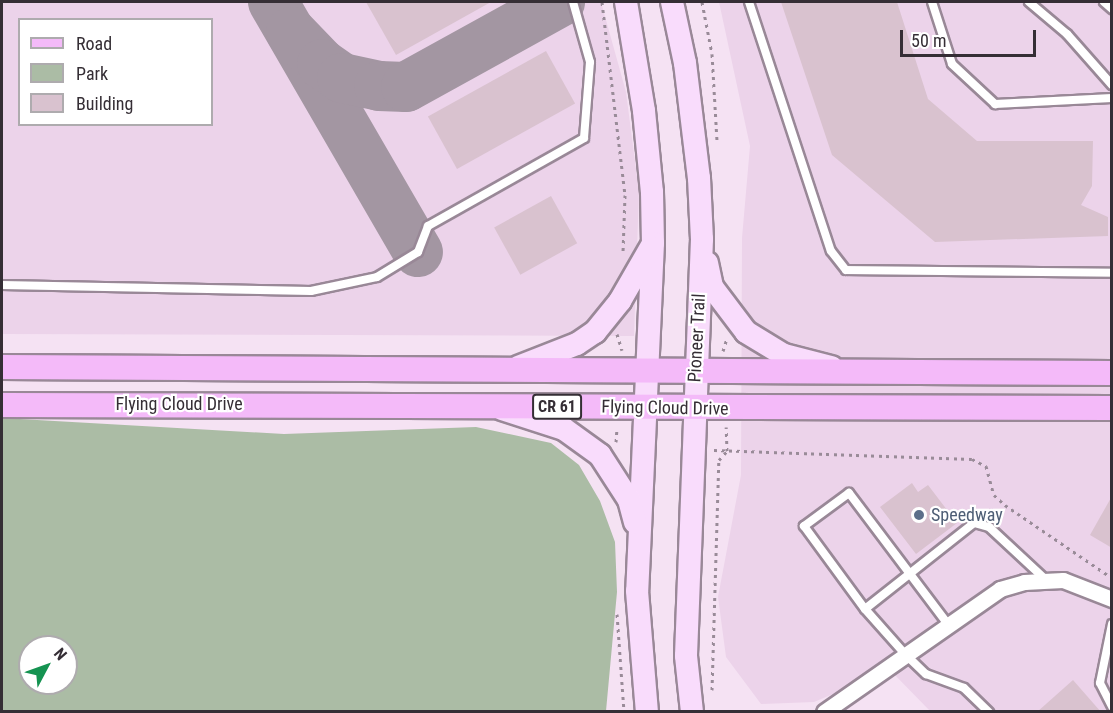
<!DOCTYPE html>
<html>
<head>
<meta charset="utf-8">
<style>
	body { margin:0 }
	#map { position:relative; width:1113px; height:713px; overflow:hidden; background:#f5e2f3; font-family:"Roboto Condensed",sans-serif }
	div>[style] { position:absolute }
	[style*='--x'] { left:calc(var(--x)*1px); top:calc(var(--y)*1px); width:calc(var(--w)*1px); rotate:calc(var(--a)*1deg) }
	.built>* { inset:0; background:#ecd3ea }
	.green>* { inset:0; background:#abbca5 }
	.taxiway>* { height:50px; margin:-25px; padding:0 25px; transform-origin:25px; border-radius:25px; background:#a396a2 }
	.building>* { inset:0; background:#d9c2cf; transform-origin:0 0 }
	.path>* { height:3px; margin-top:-1.5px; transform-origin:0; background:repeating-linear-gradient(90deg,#998b98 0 3px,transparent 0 7.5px) }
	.roads { filter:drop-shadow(2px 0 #998897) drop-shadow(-2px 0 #998897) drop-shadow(0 2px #998897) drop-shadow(0 -2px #998897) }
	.service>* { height:8px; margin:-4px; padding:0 4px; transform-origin:4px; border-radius:4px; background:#fff }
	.minor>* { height:15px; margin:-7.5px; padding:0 7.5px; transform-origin:7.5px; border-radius:7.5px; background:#fff }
	.secondary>* { height:22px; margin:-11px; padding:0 11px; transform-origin:11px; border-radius:11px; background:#f9dcfc }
	.primary>* { height:24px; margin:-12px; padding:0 12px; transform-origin:12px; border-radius:12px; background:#f4baf9 }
	.dots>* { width:16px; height:16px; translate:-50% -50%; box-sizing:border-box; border:3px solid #fff; border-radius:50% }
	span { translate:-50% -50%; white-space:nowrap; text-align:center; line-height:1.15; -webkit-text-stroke:4.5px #fff; paint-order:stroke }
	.shield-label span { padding:2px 4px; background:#fff; border:2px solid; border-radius:4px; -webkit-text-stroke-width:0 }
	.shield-label { font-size:16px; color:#352e35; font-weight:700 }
	.street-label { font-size:18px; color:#352e35 }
	.service-label { font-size:18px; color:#4e5e75 }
	.left { translate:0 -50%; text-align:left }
	.frame { position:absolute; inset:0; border:3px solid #352e35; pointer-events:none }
	.legend { position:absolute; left:18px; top:18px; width:195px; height:108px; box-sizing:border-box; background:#fff; border:2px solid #aeabae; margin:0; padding:8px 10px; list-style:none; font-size:18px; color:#352e35 }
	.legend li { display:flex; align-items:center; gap:12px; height:30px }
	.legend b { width:30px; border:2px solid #aeabae }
	.north { position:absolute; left:18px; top:635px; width:60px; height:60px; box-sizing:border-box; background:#fff; border:2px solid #aeabae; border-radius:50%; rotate:49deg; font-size:16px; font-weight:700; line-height:24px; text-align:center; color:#352e35 }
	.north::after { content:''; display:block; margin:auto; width:21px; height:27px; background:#159351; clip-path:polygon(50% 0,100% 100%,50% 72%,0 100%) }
	.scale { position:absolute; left:900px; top:30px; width:136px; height:27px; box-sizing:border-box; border:3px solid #352e35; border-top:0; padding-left:8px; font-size:18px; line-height:21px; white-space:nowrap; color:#352e35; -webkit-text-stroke:4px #fff; paint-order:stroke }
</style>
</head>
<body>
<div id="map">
	<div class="built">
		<div style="clip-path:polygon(evenodd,2px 2px,601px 2px,626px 92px,639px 192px,634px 336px,2px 334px,2px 2px,20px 20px,212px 20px,212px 124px,20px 124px,20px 20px)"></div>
		<div style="clip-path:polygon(719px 2px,1111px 2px,1111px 711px,930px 711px,890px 670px,814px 702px,761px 704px,726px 657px,718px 597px,741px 475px,742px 238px,750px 146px)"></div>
	</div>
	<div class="green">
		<div style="clip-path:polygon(evenodd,2px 418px,284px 434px,476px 427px,551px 443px,579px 465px,600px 501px,615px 542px,617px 592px,606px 711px,2px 711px,2px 418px,30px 647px,66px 647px,66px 683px,30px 683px,30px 647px)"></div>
	</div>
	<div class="taxiway">
		<div style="--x:273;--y:2;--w:289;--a:59.9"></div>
		<div style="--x:291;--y:32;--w:45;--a:45.9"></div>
		<div style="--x:322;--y:64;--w:24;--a:35"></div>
		<div style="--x:342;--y:78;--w:38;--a:12"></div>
		<div style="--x:379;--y:86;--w:27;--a:2"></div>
		<div style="--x:406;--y:87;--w:176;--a:-28.9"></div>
	</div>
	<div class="building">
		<div style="clip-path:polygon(366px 2px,491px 2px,396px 55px)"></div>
		<div style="clip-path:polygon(781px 2px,897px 2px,928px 99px,977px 141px,1093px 141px,1092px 186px,1081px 205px,1108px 217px,1108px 236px,935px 242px,832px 155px)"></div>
		<div style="left:546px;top:51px;width:60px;height:135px;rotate:61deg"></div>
		<div style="left:551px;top:196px;width:54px;height:65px;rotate:61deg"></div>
		<div style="clip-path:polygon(912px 483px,918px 492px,928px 485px,957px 523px,916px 554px,880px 507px)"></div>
		<div style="clip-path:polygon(1112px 496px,1112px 548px,1090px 535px)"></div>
		<div style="clip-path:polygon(1073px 680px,1101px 712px,1037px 712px)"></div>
	</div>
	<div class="path">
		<div style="--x:602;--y:2;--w:194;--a:83.2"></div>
		<div style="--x:625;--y:195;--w:58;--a:92"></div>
		<div style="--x:702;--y:2;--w:53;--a:79.1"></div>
		<div style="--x:712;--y:54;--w:86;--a:86.7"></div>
		<div style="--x:617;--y:334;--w:17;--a:73"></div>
		<div style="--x:723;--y:351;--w:14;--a:-73"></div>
		<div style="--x:616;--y:442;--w:14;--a:-86"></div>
		<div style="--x:714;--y:450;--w:258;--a:2"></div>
		<div style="--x:972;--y:459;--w:16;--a:27"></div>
		<div style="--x:986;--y:466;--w:30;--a:75"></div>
		<div style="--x:994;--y:495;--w:15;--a:42"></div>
		<div style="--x:1005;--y:505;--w:130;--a:34.3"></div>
		<div style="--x:617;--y:614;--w:98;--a:85.9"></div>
		<div style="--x:712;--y:690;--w:230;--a:-88.3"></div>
		<div style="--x:719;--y:460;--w:12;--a:-48"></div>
		<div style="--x:727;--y:451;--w:24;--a:-92"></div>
	</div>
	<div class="roads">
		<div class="service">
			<div style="--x:749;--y:2;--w:262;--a:71.8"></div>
			<div style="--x:831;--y:251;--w:24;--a:52"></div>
			<div style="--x:846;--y:270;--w:266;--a:0.6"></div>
			<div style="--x:932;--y:2;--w:65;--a:72.1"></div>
			<div style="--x:952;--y:64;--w:59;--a:42.9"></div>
			<div style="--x:995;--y:104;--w:117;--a:-2.9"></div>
			<div style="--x:1029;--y:2;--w:50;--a:40.1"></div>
			<div style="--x:1067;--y:34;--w:68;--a:48.6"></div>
			<div style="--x:1104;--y:2;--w:11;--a:41"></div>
			<div style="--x:2;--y:285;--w:309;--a:1.1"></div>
			<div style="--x:311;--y:291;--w:67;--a:-12"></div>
			<div style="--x:377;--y:277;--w:48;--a:-31.4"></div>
			<div style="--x:418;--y:252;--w:28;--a:-69"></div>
			<div style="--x:428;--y:226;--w:179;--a:-29.4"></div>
			<div style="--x:584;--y:138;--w:76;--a:-85.5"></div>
			<div style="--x:590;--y:62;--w:62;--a:-105.8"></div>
			<div style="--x:865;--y:609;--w:139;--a:-38.3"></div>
			<div style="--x:974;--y:523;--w:16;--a:15"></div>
			<div style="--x:989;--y:527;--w:76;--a:42.9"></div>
			<div style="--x:947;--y:623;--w:163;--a:-127"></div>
			<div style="--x:849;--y:493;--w:56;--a:143.7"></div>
			<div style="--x:804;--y:526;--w:103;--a:53.7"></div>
			<div style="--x:865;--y:609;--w:60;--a:48.4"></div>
			<div style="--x:905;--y:654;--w:29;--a:44"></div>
			<div style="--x:926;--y:674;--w:40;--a:20.2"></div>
			<div style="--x:964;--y:688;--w:35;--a:44"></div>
			<div style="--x:1112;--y:624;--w:60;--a:101.5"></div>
			<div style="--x:1100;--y:683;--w:27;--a:63"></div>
		</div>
		<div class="minor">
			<div style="--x:824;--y:712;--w:215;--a:-34.9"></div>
			<div style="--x:1000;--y:589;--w:25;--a:-16"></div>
			<div style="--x:1024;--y:582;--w:39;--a:-3"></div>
			<div style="--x:1063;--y:580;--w:53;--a:21.2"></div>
		</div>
		<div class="secondary">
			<div style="--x:626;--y:2;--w:110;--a:80.6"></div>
			<div style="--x:644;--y:111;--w:81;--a:84.4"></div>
			<div style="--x:652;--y:192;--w:51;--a:88.9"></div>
			<div style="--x:653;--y:243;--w:348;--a:92.6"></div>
			<div style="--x:637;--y:591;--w:121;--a:85.3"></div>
			<div style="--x:672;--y:2;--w:62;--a:78"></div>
			<div style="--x:685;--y:63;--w:116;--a:83.1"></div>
			<div style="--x:699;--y:178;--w:61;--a:87.2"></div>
			<div style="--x:702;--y:239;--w:417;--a:92.2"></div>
			<div style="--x:686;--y:656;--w:56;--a:83.9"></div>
			<div style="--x:707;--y:263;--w:25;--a:78"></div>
			<div style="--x:712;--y:287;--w:56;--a:52.9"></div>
			<div style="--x:746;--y:332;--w:44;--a:31.2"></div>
			<div style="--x:784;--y:355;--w:49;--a:14.3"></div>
			<div style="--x:518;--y:367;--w:63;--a:-21.3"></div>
			<div style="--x:577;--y:344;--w:22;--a:-34"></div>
			<div style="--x:595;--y:332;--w:40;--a:-51"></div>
			<div style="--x:620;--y:301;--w:62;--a:-60.1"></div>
			<div style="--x:502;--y:409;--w:65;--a:17.9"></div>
			<div style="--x:564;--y:429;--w:44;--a:35.8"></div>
			<div style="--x:600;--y:455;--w:54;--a:57.2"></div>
			<div style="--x:629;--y:500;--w:23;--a:75"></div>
		</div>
		<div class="primary">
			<div style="--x:2;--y:367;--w:1110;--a:0.31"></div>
			<div style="--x:2;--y:405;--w:1110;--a:0.15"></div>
		</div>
	</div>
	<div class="dots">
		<div style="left:919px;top:515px;background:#5c6f8a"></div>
	</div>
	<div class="shield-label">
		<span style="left:557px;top:407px">CR 61</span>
	</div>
	<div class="street-label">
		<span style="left:697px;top:338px;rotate:-87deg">Pioneer Trail</span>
		<span style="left:179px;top:404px">Flying Cloud Drive</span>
		<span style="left:665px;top:408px;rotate:1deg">Flying Cloud Drive</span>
	</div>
	<div class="service-label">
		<span class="left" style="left:931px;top:515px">Speedway</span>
	</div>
	<div class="frame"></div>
	<ul class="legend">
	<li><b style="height:8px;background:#f4baf9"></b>Road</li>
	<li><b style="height:16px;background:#abbca5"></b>Park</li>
	<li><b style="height:16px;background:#d9c2cf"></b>Building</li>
	</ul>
	<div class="north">N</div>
	<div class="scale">50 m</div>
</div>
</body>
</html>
